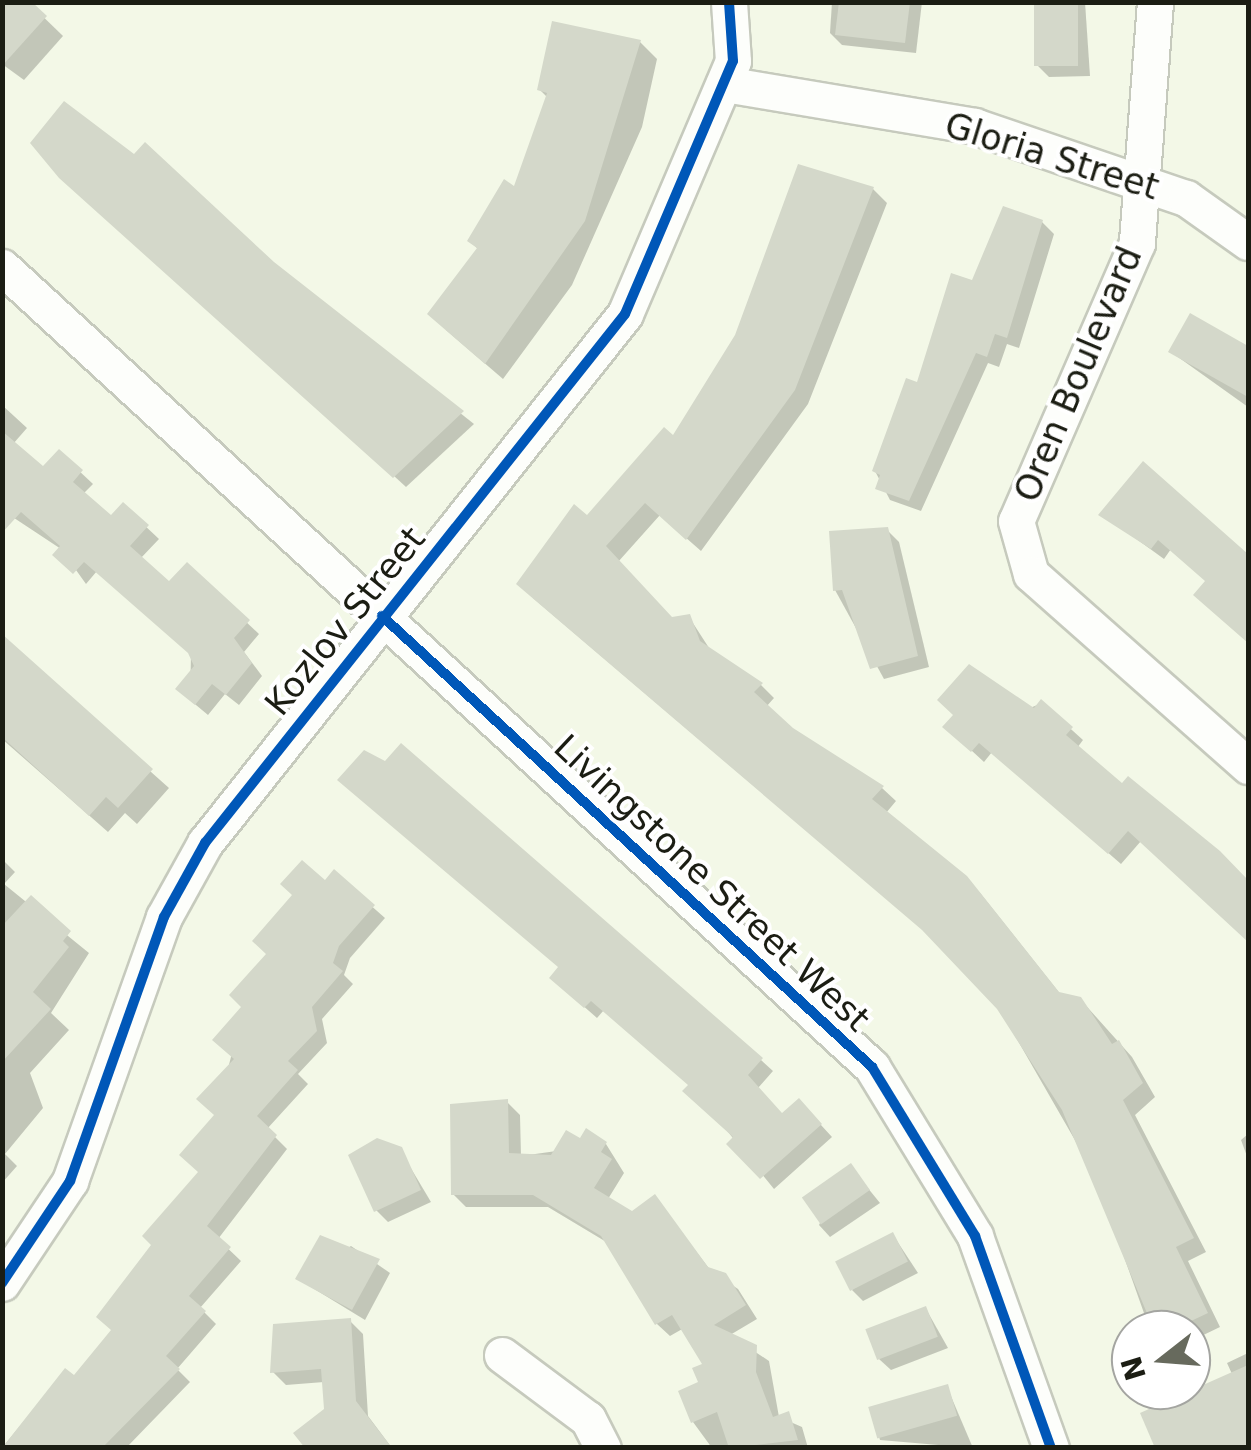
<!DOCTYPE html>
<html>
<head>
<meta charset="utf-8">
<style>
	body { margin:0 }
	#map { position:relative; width:1251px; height:1450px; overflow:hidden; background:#f3f8e7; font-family:"DejaVu Sans",sans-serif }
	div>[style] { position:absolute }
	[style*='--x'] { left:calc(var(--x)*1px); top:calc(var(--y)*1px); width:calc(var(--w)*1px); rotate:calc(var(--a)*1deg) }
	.shadow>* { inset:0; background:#0003 }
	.building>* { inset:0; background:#d4d8ca; transform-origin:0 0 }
	.roads { filter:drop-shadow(2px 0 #c6cabd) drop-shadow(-2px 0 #c6cabd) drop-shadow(0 2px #c6cabd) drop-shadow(0 -2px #c6cabd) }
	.minor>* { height:35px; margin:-17.5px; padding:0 17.5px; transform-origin:17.5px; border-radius:17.5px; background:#fdfefb }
	.cycleway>* { height:10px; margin:-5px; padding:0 5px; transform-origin:5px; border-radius:5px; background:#0057b8 }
	span { translate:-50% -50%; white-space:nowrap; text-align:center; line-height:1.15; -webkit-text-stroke:8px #fff; paint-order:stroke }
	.street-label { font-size:35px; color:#1b1d13 }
	.frame { position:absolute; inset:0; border:5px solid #1b1d13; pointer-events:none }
	.north { position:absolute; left:1111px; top:1310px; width:100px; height:100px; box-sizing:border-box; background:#fff; border:2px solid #a4a5a1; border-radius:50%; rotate:253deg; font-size:28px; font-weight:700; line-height:40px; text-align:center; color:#1b1d13 }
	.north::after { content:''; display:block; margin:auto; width:35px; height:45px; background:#676a5d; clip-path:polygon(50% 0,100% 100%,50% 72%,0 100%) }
</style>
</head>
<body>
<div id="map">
	<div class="shadow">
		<div style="clip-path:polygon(28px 2px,63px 36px,24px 80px,2px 64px)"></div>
		<div style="clip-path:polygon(832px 2px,922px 2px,916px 53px,842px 45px,830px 33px)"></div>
		<div style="clip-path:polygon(1036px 2px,1085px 2px,1090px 76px,1049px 77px,1037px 65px)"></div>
		<div style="clip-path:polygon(640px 42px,657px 59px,642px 127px,572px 285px,503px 379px,446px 330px,479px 250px,470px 241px,516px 189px,548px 98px,540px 90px)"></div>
		<div style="clip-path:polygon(45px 155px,273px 264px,474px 424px,406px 487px)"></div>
		<div style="clip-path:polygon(800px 167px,873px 189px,887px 203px,808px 404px,701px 551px,660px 515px,618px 562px,672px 620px,689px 617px,711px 651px,761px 685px,774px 698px,766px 707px,791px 730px,882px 788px,896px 801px,886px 813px,980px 893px,1061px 995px,1080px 999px,1132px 1057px,1155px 1097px,1135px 1115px,1206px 1252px,1188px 1261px,1220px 1327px,1191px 1341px,1191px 1351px,1191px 1330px,1150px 1330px,1095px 1175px,999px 1008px,935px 940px,533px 598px,587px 519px,673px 439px,737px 336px)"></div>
		<div style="clip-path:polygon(1042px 222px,1054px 234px,1019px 348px,1007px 344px,999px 367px,988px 363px,921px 511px,890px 500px,875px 471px,973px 283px)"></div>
		<div style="clip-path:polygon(1190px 317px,1248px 354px,1248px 407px,1171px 352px)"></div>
		<div style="clip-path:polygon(2px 405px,27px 428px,13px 444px,43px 470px,59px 452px,93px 484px,83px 494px,112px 519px,123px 505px,159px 539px,140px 559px,169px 585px,187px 566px,259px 634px,244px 652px,262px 676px,239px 705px,225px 694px,208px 715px,190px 700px,191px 654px,97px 571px,86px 584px,61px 549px,2px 510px)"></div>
		<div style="clip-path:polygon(1143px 465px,1248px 557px,1248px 642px,1208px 606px,1208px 581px,1171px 549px,1164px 559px,1102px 514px)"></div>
		<div style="clip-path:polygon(887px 530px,899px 542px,929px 667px,884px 679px,835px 590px)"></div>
		<div style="clip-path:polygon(2px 639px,169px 788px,137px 824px,125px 813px,108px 832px,2px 739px)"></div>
		<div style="clip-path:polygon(1042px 703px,1083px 740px,1077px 748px,1122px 787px,1128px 779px,1248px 884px,1248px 939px,1141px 841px,1121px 864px,992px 752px,984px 762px,958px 738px)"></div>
		<div style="clip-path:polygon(2px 859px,15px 872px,4px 884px,89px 953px,51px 1013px,69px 1030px,30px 1073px,43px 1108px,5px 1154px,17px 1166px,2px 1183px)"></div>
		<div style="clip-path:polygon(334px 873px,385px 918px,350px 958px,344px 975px,353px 984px,322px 1019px,327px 1043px,298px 1074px,308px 1084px,267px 1129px,287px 1149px,218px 1239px,241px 1261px,200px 1308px,216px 1324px,177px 1369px,190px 1382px,126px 1448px,2px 1448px,65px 1371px,74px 1379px,114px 1331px,201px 1172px,244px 1007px)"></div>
		<div style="clip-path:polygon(564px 989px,761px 1060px,773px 1071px,758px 1088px,782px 1116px,810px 1113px,832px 1137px,774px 1189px,690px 1085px,604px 1010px,597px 1018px)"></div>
		<div style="clip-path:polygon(507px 1102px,520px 1115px,521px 1156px,606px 1144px,624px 1173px,608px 1199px,632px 1214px,655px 1198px,711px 1271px,738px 1289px,757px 1319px,730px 1335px,769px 1361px,779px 1417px,802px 1427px,808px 1448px,712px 1448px,693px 1422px,706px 1365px,684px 1328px,670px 1336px,657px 1324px,608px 1243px,548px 1207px,466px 1207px,453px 1194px)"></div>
		<div style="clip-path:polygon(1248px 1134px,1248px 1159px,1241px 1140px)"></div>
		<div style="clip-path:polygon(400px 1150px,431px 1202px,388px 1222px,376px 1210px)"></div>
		<div style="clip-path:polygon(850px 1166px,880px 1203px,830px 1237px,819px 1225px)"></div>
		<div style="clip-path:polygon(893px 1235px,918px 1273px,863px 1301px,852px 1290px)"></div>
		<div style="clip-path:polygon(351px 1246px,390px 1273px,365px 1320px,298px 1279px)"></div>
		<div style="clip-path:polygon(926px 1309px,948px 1348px,891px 1370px,879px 1359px)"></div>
		<div style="clip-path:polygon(350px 1321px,363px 1334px,368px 1416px,392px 1448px,308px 1448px,326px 1410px,324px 1382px,286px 1385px,273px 1372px)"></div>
		<div style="clip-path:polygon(1248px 1353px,1248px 1448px,1157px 1448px,1232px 1374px,1227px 1363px)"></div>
		<div style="clip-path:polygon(947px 1387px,973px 1448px,880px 1440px,871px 1409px)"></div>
	</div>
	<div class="building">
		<div style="clip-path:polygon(2px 2px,32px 2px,47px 16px,2px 66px)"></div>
		<div style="clip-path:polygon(839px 2px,910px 2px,905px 43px,835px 35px)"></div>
		<div style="left:1034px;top:2px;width:44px;height:64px"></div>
		<div style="clip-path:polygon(552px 21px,641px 40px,585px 221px,485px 364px,427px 314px,477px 248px,467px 241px,504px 179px,514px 186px,547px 93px,537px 90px)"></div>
		<div style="clip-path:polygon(64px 101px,134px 154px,145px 142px,274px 262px,464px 411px,393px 478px,59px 178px,30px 143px)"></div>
		<div style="clip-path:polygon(798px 164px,874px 187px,795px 390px,686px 540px,645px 503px,606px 546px,672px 617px,690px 614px,700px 641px,763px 683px,754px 692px,793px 728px,884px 786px,872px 799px,967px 876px,1059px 992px,1081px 997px,1112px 1044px,1119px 1040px,1143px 1083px,1123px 1100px,1194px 1238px,1176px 1247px,1208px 1313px,1172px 1330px,1154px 1330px,1062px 1110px,997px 1009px,922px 930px,516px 584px,574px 504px,587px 515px,664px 427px,673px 435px,735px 335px)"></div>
		<div style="clip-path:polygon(1003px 206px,1043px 220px,1007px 338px,995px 334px,987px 357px,976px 353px,909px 501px,875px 489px,880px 475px,872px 471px,906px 378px,917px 382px,951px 273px,972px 280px)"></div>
		<div style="clip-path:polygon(1190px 313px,1248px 346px,1248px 397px,1168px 352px)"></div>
		<div style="clip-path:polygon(2px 431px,43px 466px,59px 449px,83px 470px,73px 482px,111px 515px,123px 502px,149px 525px,130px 546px,169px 581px,187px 562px,250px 620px,234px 638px,252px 663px,226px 695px,212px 684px,195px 705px,175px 689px,194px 666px,188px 653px,84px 562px,73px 574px,52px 555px,60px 546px,21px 512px,2px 533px)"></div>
		<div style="clip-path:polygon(1143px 461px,1248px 554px,1248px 643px,1193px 595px,1205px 581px,1158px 540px,1151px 549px,1098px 515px)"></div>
		<div style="clip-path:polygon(888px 527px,918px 656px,870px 669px,842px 590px,833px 591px,829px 531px)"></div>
		<div style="clip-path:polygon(2px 634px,153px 769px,118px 808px,106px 797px,89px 816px,2px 737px)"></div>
		<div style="clip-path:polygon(969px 664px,1034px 708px,1041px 699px,1073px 727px,1066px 735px,1122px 783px,1128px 776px,1220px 851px,1248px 880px,1248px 942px,1128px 831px,1108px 854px,979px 743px,971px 752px,942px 727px,953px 715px,937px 700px)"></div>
		<div style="clip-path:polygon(401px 743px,763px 1058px,748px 1075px,782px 1113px,799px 1098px,822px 1124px,760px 1179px,726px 1144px,733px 1137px,682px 1091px,688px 1085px,591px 1001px,584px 1008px,549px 978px,558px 967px,337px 780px,364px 750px,385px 761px)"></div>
		<div style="clip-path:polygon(302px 860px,325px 880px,334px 869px,375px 905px,339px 946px,333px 963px,343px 971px,312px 1007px,317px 1031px,288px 1061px,298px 1070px,257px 1116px,277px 1135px,207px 1226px,231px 1247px,189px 1296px,206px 1311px,166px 1356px,180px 1369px,102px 1448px,2px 1448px,65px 1368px,74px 1375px,111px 1330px,96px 1317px,151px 1245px,142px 1236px,198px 1172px,179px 1155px,214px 1115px,196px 1099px,234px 1059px,212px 1040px,241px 1007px,229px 995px,266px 954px,252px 941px,292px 895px,280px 884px)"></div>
		<div style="clip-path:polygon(31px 895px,71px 931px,63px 941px,69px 947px,33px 992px,51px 1009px,2px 1062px,2px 926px)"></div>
		<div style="clip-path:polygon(508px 1099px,509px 1153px,551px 1155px,566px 1130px,580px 1138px,586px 1128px,607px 1142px,601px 1152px,612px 1159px,594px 1188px,632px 1211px,655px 1194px,708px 1267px,726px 1273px,746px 1305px,714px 1325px,757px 1345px,756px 1372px,773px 1417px,789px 1411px,798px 1440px,729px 1448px,717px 1412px,691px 1423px,678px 1391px,698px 1382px,692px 1368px,702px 1364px,672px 1315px,655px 1325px,601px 1236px,533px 1195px,451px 1195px,450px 1104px)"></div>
		<div style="clip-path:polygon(377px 1138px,402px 1147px,421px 1190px,374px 1212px,348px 1155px)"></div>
		<div style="left:851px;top:1163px;width:33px;height:60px;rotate:55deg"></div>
		<div style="left:893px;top:1232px;width:33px;height:65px;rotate:63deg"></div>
		<div style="clip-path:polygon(320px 1235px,380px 1259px,352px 1310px,295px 1279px)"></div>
		<div style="left:926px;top:1306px;width:33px;height:65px;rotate:69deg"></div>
		<div style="clip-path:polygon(351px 1318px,356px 1401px,392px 1448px,305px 1448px,293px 1433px,324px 1409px,321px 1369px,270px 1373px,273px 1324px)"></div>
		<div style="clip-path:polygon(1248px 1365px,1248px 1448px,1155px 1448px,1140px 1413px)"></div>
		<div style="left:948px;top:1384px;width:33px;height:83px;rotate:74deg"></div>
	</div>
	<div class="roads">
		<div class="minor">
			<div style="--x:1155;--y:2;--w:242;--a:94.3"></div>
			<div style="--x:1137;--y:243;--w:303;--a:113.5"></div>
			<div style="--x:1016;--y:521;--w:55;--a:74.2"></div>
			<div style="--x:1031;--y:574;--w:290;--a:41.5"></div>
			<div style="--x:724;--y:84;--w:254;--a:9.5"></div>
			<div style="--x:974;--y:126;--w:224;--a:18.8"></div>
			<div style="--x:1186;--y:198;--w:76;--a:35.4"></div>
			<div style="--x:2;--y:267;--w:1182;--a:42.6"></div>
			<div style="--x:872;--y:1067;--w:198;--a:58.6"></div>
			<div style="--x:975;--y:1236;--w:225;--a:70.3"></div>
			<div style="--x:2;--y:1283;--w:123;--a:-56.3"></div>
			<div style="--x:70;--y:1181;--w:280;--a:-70.4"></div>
			<div style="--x:164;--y:917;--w:85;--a:-61"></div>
			<div style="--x:205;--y:843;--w:675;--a:-51.55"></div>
			<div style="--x:625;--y:314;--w:275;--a:-66.9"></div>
			<div style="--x:733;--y:61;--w:59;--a:-93.9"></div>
			<div style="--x:502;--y:1355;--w:107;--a:36.7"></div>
			<div style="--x:588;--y:1419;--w:33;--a:63"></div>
		</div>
	</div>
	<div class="cycleway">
		<div style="--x:382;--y:616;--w:666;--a:42.63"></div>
		<div style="--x:872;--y:1067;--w:198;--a:58.6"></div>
		<div style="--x:975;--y:1236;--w:225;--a:70.3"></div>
		<div style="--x:2;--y:1283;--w:123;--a:-56.3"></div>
		<div style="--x:70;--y:1181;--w:280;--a:-70.4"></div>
		<div style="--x:164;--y:917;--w:85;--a:-61"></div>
		<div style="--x:205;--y:843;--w:675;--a:-51.55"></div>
		<div style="--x:625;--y:314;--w:275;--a:-66.9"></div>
		<div style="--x:733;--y:61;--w:59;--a:-93.9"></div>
	</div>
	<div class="street-label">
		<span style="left:1052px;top:156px;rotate:17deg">Gloria Street</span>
		<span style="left:1078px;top:374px;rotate:-67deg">Oren Boulevard</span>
		<span style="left:345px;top:621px;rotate:-51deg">Kozlov Street</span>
		<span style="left:712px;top:883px;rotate:43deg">Livingstone Street West</span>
	</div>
	<div class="frame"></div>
	<div class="north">N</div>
</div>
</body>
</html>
